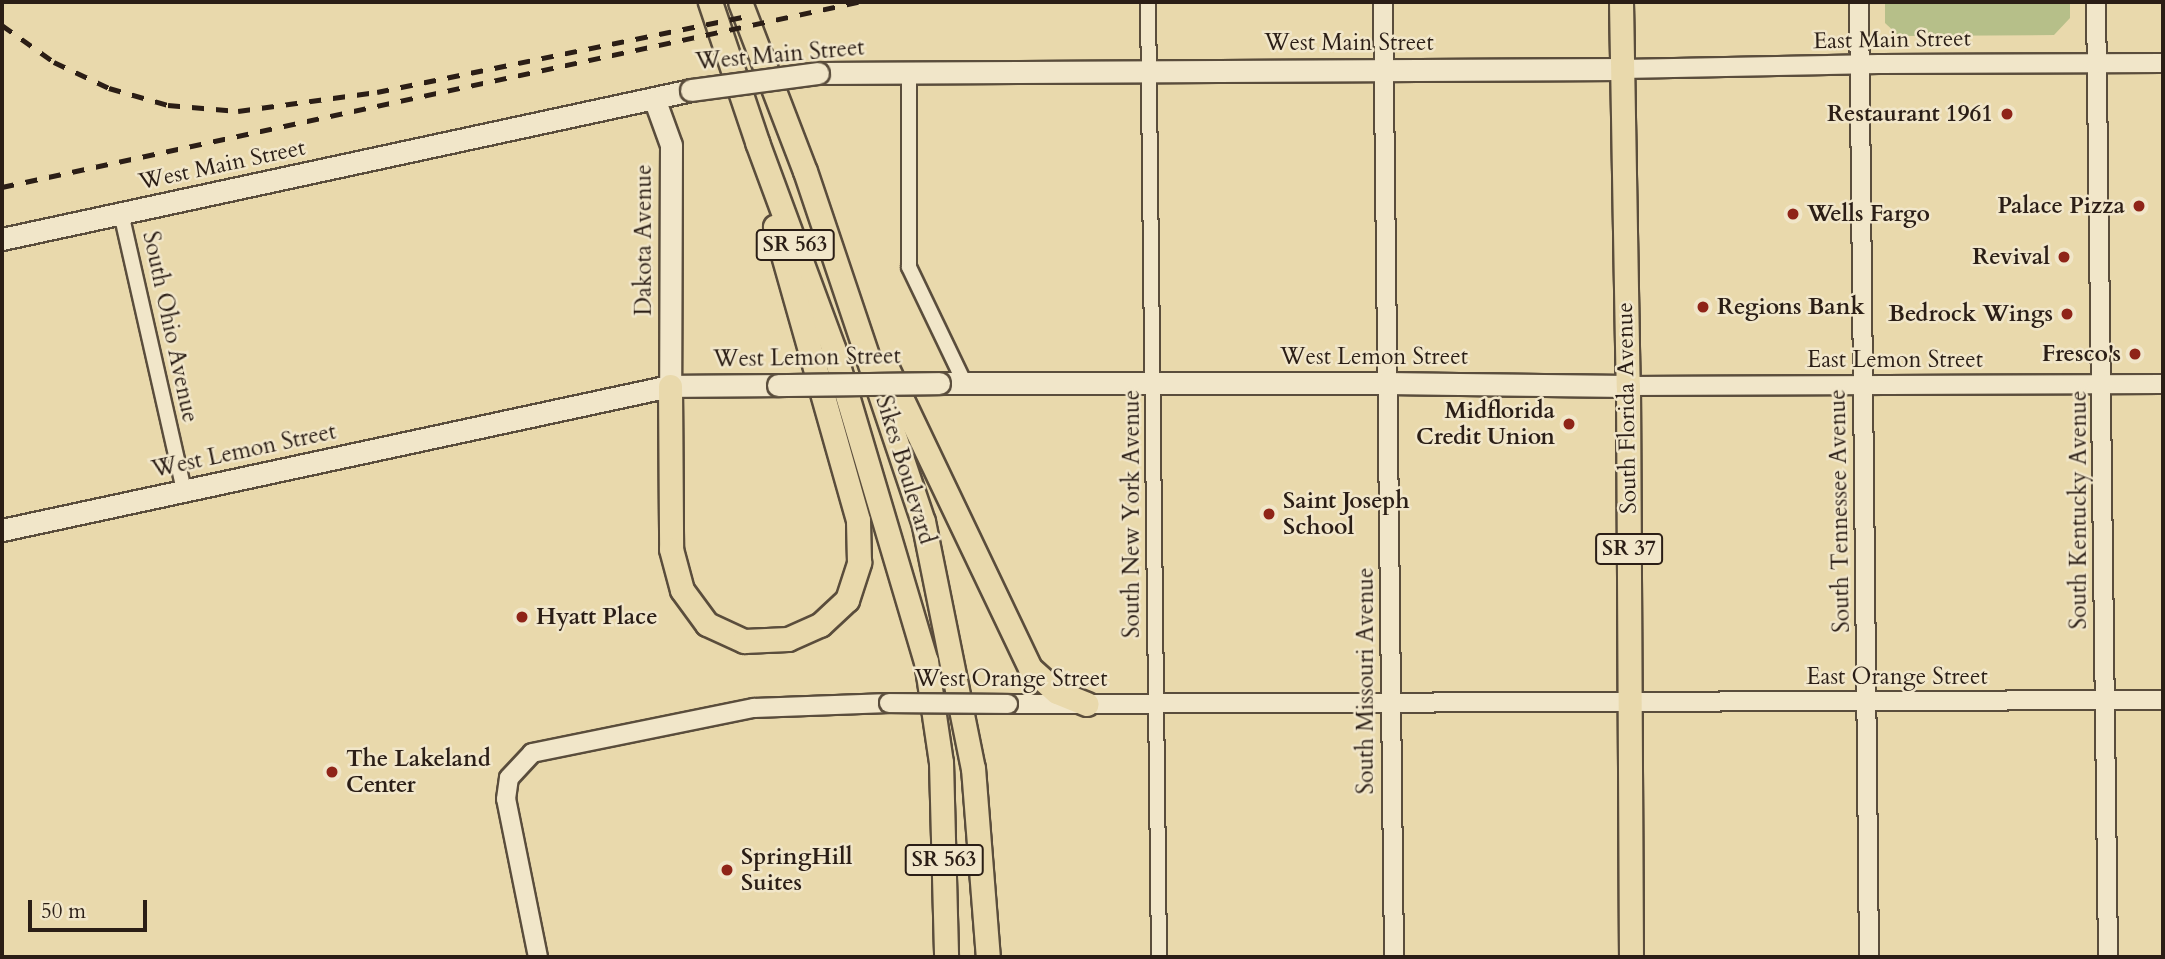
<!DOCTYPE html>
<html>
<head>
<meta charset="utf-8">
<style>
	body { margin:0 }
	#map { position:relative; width:2165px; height:959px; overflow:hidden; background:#e9d9ac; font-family:Cardo,serif }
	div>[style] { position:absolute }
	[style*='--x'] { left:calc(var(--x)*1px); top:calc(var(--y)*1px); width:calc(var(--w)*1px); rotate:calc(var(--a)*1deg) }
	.green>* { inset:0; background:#b6bf89 }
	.roads { filter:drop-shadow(2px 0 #5a4d3c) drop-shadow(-2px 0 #5a4d3c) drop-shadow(0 2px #5a4d3c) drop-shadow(0 -2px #5a4d3c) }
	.minor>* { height:14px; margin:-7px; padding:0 7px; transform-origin:7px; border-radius:7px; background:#f1e6c9 }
	.tertiary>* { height:18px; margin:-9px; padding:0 9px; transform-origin:9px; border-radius:9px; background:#f1e6c9 }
	.secondary>* { height:21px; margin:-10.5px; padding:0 10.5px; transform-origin:10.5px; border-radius:10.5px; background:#f1e6c9 }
	.primary>* { height:23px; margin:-11.5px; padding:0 11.5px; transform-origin:11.5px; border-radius:11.5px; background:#e9d9ac }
	.rail>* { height:4.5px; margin-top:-2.25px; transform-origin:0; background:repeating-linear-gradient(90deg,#2b1e16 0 12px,transparent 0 24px) }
	.bridges { filter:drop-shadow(2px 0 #5a4d3c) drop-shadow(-2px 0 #5a4d3c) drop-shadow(0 2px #5a4d3c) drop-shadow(0 -2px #5a4d3c) }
	.tertiary-bridge>* { height:18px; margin:-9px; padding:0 9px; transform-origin:9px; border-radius:9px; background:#f1e6c9 }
	.secondary-bridge>* { height:21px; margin:-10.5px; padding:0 10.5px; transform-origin:10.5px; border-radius:10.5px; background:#f1e6c9 }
	.dots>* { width:19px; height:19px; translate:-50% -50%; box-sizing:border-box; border:4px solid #f1e6c9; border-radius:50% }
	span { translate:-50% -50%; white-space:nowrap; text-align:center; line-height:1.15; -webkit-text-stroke:5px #f1e6c9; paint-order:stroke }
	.shield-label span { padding:2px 5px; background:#f1e6c9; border:2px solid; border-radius:5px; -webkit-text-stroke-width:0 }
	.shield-label { font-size:21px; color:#2b1e16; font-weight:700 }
	.street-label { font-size:23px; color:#2b1e16 }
	.poi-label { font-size:23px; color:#2b1e16; font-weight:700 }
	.right { translate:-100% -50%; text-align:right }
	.left { translate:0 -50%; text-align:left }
	.frame { position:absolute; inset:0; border:4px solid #2b1e16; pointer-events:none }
	.scale { position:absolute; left:28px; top:900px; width:119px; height:32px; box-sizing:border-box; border:4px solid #2b1e16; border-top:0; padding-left:9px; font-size:21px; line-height:24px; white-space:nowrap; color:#2b1e16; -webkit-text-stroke:5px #f1e6c9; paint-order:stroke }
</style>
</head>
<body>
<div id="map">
	<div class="green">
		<div style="clip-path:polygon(1885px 2px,2070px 2px,2070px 18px,2054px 35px,1899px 36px,1885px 23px)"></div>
	</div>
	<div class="roads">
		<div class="minor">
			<div style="--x:1148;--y:2;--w:955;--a:89.34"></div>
			<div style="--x:909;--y:72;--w:195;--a:90"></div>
			<div style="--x:909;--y:267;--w:130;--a:64.4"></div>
			<div style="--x:121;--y:213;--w:285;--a:77.2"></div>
		</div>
		<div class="tertiary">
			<div style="--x:1383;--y:2;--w:955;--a:89.34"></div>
			<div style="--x:1859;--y:2;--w:955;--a:89.4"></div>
			<div style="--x:2096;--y:2;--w:955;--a:89.28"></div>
			<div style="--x:1622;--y:69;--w:257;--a:-1.1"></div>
			<div style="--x:1879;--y:64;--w:284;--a:-0.2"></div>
			<div style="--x:1628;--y:386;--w:535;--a:-0.21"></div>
			<div style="--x:1008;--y:704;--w:1155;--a:-0.2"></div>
			<div style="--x:538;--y:957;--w:161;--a:-101.4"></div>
			<div style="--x:506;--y:799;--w:21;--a:-82"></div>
			<div style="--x:509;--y:778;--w:34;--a:-47"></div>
			<div style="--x:532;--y:753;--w:227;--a:-11.5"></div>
			<div style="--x:754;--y:708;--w:135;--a:-2.1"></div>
		</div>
		<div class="secondary">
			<div style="--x:818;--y:73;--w:804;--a:-0.29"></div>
			<div style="--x:654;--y:98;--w:50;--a:70.1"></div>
			<div style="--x:671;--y:145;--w:241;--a:90.2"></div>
			<div style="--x:2;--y:239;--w:705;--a:-12.2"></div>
			<div style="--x:939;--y:383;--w:448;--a:0"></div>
			<div style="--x:1387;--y:383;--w:241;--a:0.7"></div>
			<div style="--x:2;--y:530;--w:683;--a:-12.17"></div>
			<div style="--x:670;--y:386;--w:108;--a:-0.5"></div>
		</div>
		<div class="primary">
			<div style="--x:710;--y:2;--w:148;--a:71.4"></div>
			<div style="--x:757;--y:142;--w:220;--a:69.7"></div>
			<div style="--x:833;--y:348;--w:327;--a:73.5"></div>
			<div style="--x:926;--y:661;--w:102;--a:81.6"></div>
			<div style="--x:941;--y:762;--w:195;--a:88.5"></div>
			<div style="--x:740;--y:2;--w:181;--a:69"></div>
			<div style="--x:805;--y:171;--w:369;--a:71.4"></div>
			<div style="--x:923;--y:521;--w:252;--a:78.6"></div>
			<div style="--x:973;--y:768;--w:190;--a:85.5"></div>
			<div style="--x:1621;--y:2;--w:384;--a:89"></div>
			<div style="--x:1628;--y:386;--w:571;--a:89.7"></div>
			<div style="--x:886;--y:366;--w:335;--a:64.5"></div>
			<div style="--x:1030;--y:668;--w:36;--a:42"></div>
			<div style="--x:1057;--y:692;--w:32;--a:22"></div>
			<div style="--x:670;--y:386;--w:163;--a:89.6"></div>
			<div style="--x:671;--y:549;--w:42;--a:75"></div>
			<div style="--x:682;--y:590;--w:42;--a:53.7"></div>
			<div style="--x:707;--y:624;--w:41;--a:24.7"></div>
			<div style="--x:744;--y:641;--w:44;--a:-2.6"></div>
			<div style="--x:788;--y:639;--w:35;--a:-24"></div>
			<div style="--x:820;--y:625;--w:37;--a:-43"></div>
			<div style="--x:847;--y:600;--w:40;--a:-72"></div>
			<div style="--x:859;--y:562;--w:42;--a:-91.4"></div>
			<div style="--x:858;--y:520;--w:305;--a:-105.8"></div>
		</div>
	</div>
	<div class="rail">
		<div style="--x:2;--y:25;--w:64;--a:35.4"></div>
		<div style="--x:54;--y:62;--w:61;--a:25.3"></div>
		<div style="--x:109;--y:88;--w:61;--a:16.1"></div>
		<div style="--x:168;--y:105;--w:70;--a:4.9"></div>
		<div style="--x:238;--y:111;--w:140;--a:-7.8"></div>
		<div style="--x:377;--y:92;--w:374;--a:-11.6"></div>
		<div style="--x:2;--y:187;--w:876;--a:-12.2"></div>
	</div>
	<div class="bridges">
		<div class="tertiary-bridge">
			<div style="--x:889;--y:703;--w:119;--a:0.5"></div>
		</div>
		<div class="secondary-bridge">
			<div style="--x:691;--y:90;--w:128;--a:-7.6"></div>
			<div style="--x:778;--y:385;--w:161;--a:-0.7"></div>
		</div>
	</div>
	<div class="dots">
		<div style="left:2007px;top:114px;background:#8f2418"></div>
		<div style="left:2139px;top:206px;background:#8f2418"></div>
		<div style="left:1793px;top:214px;background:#8f2418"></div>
		<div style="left:2064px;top:257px;background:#8f2418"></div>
		<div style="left:1703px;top:307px;background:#8f2418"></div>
		<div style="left:2067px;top:314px;background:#8f2418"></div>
		<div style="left:2135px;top:354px;background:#8f2418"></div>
		<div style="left:1569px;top:424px;background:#8f2418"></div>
		<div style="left:1269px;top:514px;background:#8f2418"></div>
		<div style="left:522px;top:617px;background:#8f2418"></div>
		<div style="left:332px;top:772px;background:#8f2418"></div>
		<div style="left:727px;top:870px;background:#8f2418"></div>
	</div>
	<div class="shield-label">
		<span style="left:795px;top:245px">SR 563</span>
		<span style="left:1629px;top:549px">SR 37</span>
		<span style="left:944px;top:860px">SR 563</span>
	</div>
	<div class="street-label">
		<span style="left:1892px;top:40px;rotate:-1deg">East Main Street</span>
		<span style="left:1349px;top:43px">West Main Street</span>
		<span style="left:780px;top:55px;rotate:-5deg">West Main Street</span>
		<span style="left:222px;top:165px;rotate:-12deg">West Main Street</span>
		<span style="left:644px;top:240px;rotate:-90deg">Dakota Avenue</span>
		<span style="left:170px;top:327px;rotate:78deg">South Ohio Avenue</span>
		<span style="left:1374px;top:357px">West Lemon Street</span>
		<span style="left:807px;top:358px;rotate:-1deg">West Lemon Street</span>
		<span style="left:1895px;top:360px">East Lemon Street</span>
		<span style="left:1627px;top:408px;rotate:-91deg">South Florida Avenue</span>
		<span style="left:244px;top:451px;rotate:-12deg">West Lemon Street</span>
		<span style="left:905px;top:470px;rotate:73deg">Sikes Boulevard</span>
		<span style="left:2079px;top:510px;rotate:-90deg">South Kentucky Avenue</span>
		<span style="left:1840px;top:511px;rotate:-91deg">South Tennessee Avenue</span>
		<span style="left:1132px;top:514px;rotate:-90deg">South New York Avenue</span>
		<span style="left:1897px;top:677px">East Orange Street</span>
		<span style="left:1011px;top:679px">West Orange Street</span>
		<span style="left:1366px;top:681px;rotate:-90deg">South Missouri Avenue</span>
	</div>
	<div class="poi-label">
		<span class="right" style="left:1993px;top:114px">Restaurant 1961</span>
		<span class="right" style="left:2125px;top:206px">Palace Pizza</span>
		<span class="left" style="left:1807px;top:214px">Wells Fargo</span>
		<span class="right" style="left:2050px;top:257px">Revival</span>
		<span class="left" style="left:1717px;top:307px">Regions Bank</span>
		<span class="right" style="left:2053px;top:314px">Bedrock Wings</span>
		<span class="right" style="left:2121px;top:354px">Fresco's</span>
		<span class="right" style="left:1555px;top:424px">Midflorida<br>Credit Union</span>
		<span class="left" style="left:1283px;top:514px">Saint Joseph<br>School</span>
		<span class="left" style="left:536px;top:617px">Hyatt Place</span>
		<span class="left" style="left:346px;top:772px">The Lakeland<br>Center</span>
		<span class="left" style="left:741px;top:870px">SpringHill<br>Suites</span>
	</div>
	<div class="frame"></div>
	<div class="scale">50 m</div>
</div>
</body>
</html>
